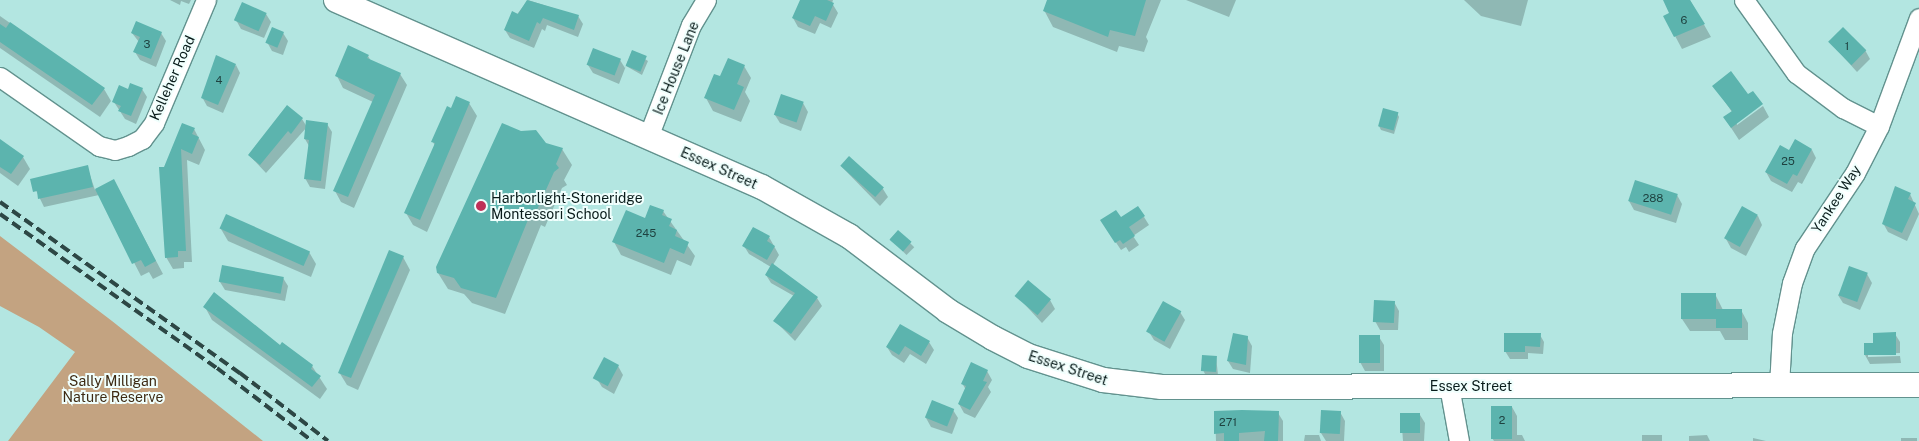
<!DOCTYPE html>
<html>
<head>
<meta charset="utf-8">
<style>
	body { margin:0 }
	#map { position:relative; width:1919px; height:441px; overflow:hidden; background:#b3e6e1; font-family:"Public Sans",sans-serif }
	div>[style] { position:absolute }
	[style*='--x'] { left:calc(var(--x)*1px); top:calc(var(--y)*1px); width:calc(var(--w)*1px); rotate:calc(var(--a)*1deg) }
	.green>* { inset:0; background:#c3a381 }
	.shadow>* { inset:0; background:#0003; transform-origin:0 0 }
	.building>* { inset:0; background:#5cb4ae; transform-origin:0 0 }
	.roads { filter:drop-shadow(1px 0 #62928e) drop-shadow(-1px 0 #62928e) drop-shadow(0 1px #62928e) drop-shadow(0 -1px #62928e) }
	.minor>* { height:19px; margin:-9.5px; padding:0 9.5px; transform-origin:9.5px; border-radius:9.5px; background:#fff }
	.major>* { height:24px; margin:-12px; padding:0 12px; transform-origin:12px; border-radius:12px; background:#fff }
	.rail>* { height:4px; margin-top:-2px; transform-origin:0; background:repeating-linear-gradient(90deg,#2d4745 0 10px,transparent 0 15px) }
	.dots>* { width:14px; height:14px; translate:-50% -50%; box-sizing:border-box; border:2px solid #f0fffd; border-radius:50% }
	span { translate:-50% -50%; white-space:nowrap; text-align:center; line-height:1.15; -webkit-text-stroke:4px #f0fffd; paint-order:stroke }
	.number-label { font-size:11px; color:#1e4240 }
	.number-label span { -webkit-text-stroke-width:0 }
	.street-label { font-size:14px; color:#091c1b }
	.poi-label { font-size:14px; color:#091c1b }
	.left { translate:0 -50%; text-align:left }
	.park-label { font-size:14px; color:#3d2a13 }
</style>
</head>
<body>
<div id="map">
	<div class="green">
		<div style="clip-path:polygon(0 236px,112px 321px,263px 441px,8px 441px,75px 352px,39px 327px,0 306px)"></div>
	</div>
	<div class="shadow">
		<div style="clip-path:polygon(170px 0,191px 0,189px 4px,181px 1px,180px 5px)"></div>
		<div style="clip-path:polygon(528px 0,578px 16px,583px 24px,578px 37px,547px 25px,545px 31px,542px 29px,534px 48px,510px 38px,505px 30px)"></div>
		<div style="clip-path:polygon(802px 0,833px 0,832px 3px,838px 13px,831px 28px,820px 23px,815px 34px,798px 27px,793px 18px)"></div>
		<div style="clip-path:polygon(1048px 0,1161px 0,1146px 37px,1148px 41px,1144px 52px,1119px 46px,1117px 52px,1053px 27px,1044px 10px)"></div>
		<div style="clip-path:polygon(1186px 0,1236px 0,1229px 17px)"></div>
		<div style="clip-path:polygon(1464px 0,1528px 0,1521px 26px,1481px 16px)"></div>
		<div style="clip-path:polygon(1664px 0,1690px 0,1711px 37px,1682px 49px,1665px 17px,1671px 13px)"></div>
		<div style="clip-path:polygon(266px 14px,271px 22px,264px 38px,241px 29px,236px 20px)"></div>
		<div style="clip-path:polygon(0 16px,104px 89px,111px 101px,100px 117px,0 48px)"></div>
		<div style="clip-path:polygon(132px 33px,161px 33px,166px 41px,156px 67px,140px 60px,135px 52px,139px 42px)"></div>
		<div style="clip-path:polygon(283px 33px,288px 41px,283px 55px,272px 51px,267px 42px)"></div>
		<div style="clip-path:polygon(1830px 42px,1865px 50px,1870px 59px,1857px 72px)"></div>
		<div style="clip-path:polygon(632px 51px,648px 61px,642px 75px,626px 66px,619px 84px,593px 73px,588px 65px,620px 60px,625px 68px)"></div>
		<div style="clip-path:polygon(368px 56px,371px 61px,400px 74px,407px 85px,354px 208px,341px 202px,335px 191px,373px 102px,343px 88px,337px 76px)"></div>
		<div style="clip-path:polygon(236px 65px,240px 73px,223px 113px,207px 106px,202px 97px)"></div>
		<div style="clip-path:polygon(744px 66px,751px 78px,745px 92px,750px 101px,741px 122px,713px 111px,706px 98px,721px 78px)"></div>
		<div style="clip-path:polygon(1731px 73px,1737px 125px,1763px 106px,1769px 117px,1739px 140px,1724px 117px,1732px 112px,1714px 86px)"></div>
		<div style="clip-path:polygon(142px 89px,147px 97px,136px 124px,125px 119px,114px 102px,129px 90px)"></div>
		<div style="clip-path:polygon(469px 103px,477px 116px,427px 232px,413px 225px,406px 213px,435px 146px,433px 142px,451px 110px)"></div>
		<div style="clip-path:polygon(803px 103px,808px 112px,801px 131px,780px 123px,775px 115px)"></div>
		<div style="clip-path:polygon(1397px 113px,1399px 117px,1394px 134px,1381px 130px,1379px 126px)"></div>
		<div style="clip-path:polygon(302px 119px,307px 127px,327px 124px,332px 132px,325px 189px,310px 187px,305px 178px,309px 146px,305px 139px,307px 127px,266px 173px,249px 155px)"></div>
		<div style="clip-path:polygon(194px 129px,205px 150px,199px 165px,187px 160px,192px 262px,184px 262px,184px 268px,173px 269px,166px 257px,165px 168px)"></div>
		<div style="clip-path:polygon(0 141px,23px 157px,30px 169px,18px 186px,0 173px)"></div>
		<div style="clip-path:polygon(545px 144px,562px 149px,572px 165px,564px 180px,567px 185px,562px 188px,545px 227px,541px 225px,505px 314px,472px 303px,464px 294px,448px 289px,438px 273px)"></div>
		<div style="clip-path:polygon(1812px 150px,1816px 158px,1802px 184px,1798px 182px,1792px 192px,1771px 181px,1766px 172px,1790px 152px)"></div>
		<div style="clip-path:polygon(87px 166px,95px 190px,114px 181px,163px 274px,153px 279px,149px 272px,141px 276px,99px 195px,44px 207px,31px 180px)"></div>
		<div style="clip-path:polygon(841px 166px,883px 189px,888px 197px,880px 206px)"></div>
		<div style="clip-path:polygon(1910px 194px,1919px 214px,1907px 241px,1888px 232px,1883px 223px)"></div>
		<div style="clip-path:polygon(1677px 195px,1682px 204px,1676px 223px,1634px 210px,1629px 201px)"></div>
		<div style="clip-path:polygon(1742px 208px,1758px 216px,1762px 225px,1746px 256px,1731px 248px,1726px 239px)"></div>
		<div style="clip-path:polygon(663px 211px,695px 256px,691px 266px,677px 260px,671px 275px,621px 255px,614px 242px,645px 219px)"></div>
		<div style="clip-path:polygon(1144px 217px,1149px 225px,1133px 236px,1139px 245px,1129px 252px,1126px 247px,1121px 250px,1107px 229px,1121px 219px)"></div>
		<div style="clip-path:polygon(221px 229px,309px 252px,316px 264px,311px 277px,228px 241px)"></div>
		<div style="left:898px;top:231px;width:23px;height:11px;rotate:45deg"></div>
		<div style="clip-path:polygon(769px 237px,779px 255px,773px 265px,817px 298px,822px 306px,795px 341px,775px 321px,794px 296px,771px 283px,766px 275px,771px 267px,749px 254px,744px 246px)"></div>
		<div style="clip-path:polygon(403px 257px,410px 270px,358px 390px,347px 385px,339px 372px)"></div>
		<div style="clip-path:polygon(1867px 274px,1872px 283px,1860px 310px,1843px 303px,1838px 295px)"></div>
		<div style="clip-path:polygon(283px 278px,288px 286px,285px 301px,225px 290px,220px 282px)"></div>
		<div style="clip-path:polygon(1715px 294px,1723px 310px,1741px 310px,1748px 323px,1748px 340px,1725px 340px,1720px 331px,1690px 331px,1682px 319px)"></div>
		<div style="clip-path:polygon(1016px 295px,1050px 300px,1055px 309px,1042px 323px)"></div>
		<div style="clip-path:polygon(1394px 302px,1399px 311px,1398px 330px,1380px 330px,1375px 321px)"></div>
		<div style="clip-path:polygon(205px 307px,312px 366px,327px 389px,320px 399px,212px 320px)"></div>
		<div style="clip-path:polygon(1180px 312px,1185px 320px,1170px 349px,1154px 340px,1149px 332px)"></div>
		<div style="clip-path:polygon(1895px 334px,1900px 342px,1900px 353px,1868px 354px,1868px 357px,1900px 356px,1901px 363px,1870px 364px,1865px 355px,1865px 344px,1875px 344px)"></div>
		<div style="clip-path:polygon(1540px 335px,1544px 342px,1543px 354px,1528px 353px,1528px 359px,1510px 359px,1505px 351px)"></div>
		<div style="clip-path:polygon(1247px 337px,1252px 346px,1250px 373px,1233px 369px,1228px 361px)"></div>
		<div style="clip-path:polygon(1379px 337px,1384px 345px,1384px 371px,1365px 371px,1360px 362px)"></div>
		<div style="clip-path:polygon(929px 342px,934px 350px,926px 364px,910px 354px,904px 363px,892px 355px,887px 347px)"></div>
		<div style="clip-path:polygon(1216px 357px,1218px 375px,1205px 374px,1203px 370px)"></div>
		<div style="clip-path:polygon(618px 366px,623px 375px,614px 394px,602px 387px,597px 379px)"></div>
		<div style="clip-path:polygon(987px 371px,992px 380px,988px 387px,991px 392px,975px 418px,964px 413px,959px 404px,966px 390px,962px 383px)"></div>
		<div style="clip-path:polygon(1512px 407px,1517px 416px,1517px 435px,1522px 435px,1525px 441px,1494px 441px,1492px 438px)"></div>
		<div style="clip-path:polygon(953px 410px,958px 418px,952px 434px,931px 427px,926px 418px)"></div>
		<div style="clip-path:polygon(1322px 411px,1340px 412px,1345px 421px,1344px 441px,1326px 441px,1321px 433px)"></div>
		<div style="clip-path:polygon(1215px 412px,1278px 413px,1283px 421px,1283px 441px,1216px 441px)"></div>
		<div style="clip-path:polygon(1401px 414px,1420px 415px,1425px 423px,1424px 441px,1403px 441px)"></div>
		<div style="clip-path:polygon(1305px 435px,1319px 435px,1321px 441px,1304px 441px)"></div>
		<div style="left:1642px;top:435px;width:20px;height:6px"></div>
		<div style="clip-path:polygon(1707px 435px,1710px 441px,1689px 441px,1689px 436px)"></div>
		<div style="clip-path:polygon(1753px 438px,1766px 441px,1736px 441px,1753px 441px)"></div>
		<div style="left:1901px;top:438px;width:16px;height:3px"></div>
	</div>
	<div class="building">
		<div style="clip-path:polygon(527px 0,579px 15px,574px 30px,543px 18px,540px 24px,537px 22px,529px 41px,504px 30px,512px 11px,518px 14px)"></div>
		<div style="clip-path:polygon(800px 0,827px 0,834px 3px,826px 21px,815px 16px,810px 26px,792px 18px)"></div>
		<div style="clip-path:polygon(1047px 0,1146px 0,1135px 36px,1110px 30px,1108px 37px,1043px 11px)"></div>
		<div style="clip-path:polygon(1663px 0,1690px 0,1705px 24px,1674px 37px,1663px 16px,1669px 13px)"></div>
		<div style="left:242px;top:2px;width:27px;height:20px;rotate:24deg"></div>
		<div style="clip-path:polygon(136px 21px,162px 32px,151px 59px,133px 52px,140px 37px,131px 33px)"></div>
		<div style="clip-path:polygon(10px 22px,105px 88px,92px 105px,0 42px,0 24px,6px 28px)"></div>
		<div style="left:272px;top:27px;width:13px;height:17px;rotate:23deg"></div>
		<div style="left:1843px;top:27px;width:33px;height:21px;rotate:45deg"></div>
		<div style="clip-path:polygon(348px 45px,369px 55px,367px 58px,401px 73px,348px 197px,333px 191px,375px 95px,335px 76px)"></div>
		<div style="left:593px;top:48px;width:30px;height:18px;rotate:21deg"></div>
		<div style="left:632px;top:50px;width:16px;height:17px;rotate:22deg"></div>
		<div style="clip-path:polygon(216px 55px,236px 64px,218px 105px,201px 98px)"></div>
		<div style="clip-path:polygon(728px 58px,745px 65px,737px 84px,744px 87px,734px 110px,704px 98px,714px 74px,720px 76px)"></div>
		<div style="clip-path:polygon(1731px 71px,1748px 94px,1753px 91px,1763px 104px,1731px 128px,1723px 117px,1732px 111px,1712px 86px)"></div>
		<div style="clip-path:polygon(130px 83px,143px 88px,131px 116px,118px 111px,121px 106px,112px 102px,119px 85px,128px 89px)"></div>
		<div style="left:781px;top:94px;width:24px;height:22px;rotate:19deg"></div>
		<div style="clip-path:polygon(456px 96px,470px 102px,420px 220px,404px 213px,435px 143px,431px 142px,447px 106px,451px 108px)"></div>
		<div style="clip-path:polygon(287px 105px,303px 118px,291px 134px,288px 131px,260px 165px,248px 155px)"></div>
		<div style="left:1383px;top:108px;width:16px;height:19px;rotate:15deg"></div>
		<div style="clip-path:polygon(306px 120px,328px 123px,321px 181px,304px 179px,309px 140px,304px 139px)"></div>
		<div style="clip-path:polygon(182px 123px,195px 128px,192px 134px,199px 137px,192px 154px,181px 149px,186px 251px,178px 251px,178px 257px,165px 258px,159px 167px,164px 167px)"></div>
		<div style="clip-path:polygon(502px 123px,521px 131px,536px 130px,546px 143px,563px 148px,556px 164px,559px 168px,554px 172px,536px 212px,532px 210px,496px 298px,461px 288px,454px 278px,437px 273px,436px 267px)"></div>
		<div style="clip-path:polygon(0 139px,24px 156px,11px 174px,0 167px)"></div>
		<div style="clip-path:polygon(1795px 139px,1812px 149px,1797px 176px,1793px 174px,1787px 184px,1765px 172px,1780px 145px,1789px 150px)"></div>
		<div style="left:849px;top:156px;width:47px;height:13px;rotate:42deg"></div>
		<div style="clip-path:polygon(88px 165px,93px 187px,38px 199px,37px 191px,33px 192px,30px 179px)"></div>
		<div style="clip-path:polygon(114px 179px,156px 261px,145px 267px,141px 260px,132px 264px,95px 189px)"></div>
		<div style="left:1635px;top:180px;width:45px;height:22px;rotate:18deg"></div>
		<div style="clip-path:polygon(1895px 186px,1911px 193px,1908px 199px,1916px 203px,1902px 233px,1882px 224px)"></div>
		<div style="clip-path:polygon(650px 205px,664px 210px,662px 215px,672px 219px,669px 226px,677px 230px,675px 236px,689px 242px,684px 254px,670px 248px,664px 263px,612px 242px,626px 210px,645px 218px)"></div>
		<div style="clip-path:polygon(1138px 206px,1145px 216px,1129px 227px,1135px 236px,1123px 244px,1120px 240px,1115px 243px,1100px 220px,1116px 210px,1121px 217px)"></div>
		<div style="left:1742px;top:206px;width:18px;height:37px;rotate:29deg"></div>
		<div style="left:226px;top:214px;width:92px;height:16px;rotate:24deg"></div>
		<div style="clip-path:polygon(753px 227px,770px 236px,767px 241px,775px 246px,767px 260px,742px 246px)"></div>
		<div style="left:898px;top:230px;width:18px;height:13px;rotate:41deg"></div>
		<div style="clip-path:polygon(389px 250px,404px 256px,351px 378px,338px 373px)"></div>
		<div style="clip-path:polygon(772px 263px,818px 297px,791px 334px,773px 321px,795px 293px,765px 275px)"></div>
		<div style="left:222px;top:265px;width:63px;height:17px;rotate:11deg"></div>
		<div style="left:1849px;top:266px;width:20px;height:31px;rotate:20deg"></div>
		<div style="left:1028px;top:280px;width:30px;height:21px;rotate:40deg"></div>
		<div style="clip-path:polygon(214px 292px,280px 345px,282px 342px,313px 365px,311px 369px,321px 376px,312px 387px,203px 307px)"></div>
		<div style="left:1681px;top:293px;width:35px;height:26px"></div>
		<div style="left:1374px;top:300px;width:21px;height:22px;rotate:3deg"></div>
		<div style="left:1163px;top:301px;width:21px;height:35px;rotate:29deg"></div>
		<div style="left:1716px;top:309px;width:26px;height:19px"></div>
		<div style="clip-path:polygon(900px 324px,930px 341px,921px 356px,905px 346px,899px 355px,886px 347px)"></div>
		<div style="clip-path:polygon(1896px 332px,1896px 355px,1864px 355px,1864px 343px,1873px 343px,1873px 333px)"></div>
		<div style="clip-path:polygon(1233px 333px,1248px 336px,1246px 365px,1227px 361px)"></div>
		<div style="clip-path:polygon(1504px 333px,1541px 333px,1540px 347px,1525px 346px,1525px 352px,1504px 352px)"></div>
		<div style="left:1359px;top:335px;width:21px;height:28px"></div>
		<div style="left:1202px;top:355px;width:15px;height:16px;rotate:4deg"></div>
		<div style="left:604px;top:357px;width:17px;height:24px;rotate:28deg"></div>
		<div style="clip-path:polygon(971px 362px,988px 370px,983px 381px,987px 382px,970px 410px,958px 404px,966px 386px,961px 384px)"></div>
		<div style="left:932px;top:400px;width:24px;height:19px;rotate:22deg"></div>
		<div style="left:1491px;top:406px;width:21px;height:33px"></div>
		<div style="clip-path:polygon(1242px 410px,1279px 411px,1278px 441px,1264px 441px,1265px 431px,1239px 433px,1239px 441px,1224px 441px,1224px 433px,1214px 434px,1214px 411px)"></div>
		<div style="left:1321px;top:410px;width:20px;height:23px;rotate:3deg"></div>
		<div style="left:1400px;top:413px;width:20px;height:20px"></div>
	</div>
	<div class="roads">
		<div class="minor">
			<div style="--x:1744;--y:0;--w:90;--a:54.5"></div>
			<div style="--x:1796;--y:73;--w:59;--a:36.7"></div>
			<div style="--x:1843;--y:108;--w:40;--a:26.6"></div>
			<div style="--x:0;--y:77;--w:121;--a:34.9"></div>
			<div style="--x:99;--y:146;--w:16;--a:14"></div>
			<div style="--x:115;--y:150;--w:14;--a:-17"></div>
			<div style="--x:128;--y:146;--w:16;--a:-27"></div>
			<div style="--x:142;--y:139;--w:20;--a:-53"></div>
			<div style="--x:154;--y:123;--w:134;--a:-67.1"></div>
			<div style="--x:648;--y:137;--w:120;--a:-69"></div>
			<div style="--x:691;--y:25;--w:29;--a:-59"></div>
			<div style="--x:1449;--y:386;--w:56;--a:79.7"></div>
			<div style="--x:1779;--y:386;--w:53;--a:-86.8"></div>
			<div style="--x:1782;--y:333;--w:51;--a:-78.7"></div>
			<div style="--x:1792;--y:283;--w:37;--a:-70"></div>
			<div style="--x:1805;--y:248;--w:90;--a:-56.3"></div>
			<div style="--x:1855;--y:173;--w:53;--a:-62.9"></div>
			<div style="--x:1879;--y:126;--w:115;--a:-69.7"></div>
		</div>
		<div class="major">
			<div style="--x:336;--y:0;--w:465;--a:23.7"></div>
			<div style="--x:762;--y:187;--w:100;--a:29.4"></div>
			<div style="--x:849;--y:236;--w:124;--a:37.1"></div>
			<div style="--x:948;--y:311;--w:52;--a:31"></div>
			<div style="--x:993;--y:338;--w:39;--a:27"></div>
			<div style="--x:1028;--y:356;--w:79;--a:17.7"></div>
			<div style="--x:1103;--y:380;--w:59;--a:6.8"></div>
			<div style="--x:1162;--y:387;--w:757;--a:-0.15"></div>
		</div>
	</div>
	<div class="rail">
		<div style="--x:0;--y:202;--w:295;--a:35.5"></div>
		<div style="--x:240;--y:373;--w:111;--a:37.7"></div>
		<div style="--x:0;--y:214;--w:266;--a:35.4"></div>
		<div style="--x:217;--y:368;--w:120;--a:37.5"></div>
	</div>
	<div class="dots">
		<div style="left:481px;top:206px;background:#bf3058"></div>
	</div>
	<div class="number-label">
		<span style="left:1684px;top:20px">6</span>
		<span style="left:147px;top:44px">3</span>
		<span style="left:1847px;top:46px">1</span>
		<span style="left:219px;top:80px">4</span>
		<span style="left:1788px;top:161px">25</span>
		<span style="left:1653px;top:198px">288</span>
		<span style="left:646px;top:233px">245</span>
		<span style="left:1502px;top:420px">2</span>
		<span style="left:1228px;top:422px">271</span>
	</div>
	<div class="street-label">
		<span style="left:676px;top:68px;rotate:-68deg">Ice House Lane</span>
		<span style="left:172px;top:78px;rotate:-66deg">Kelleher Road</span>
		<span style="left:719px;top:168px;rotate:24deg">Essex Street</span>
		<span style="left:1836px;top:199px;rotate:-57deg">Yankee Way</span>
		<span style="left:1068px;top:368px;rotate:18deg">Essex Street</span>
		<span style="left:1471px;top:386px">Essex Street</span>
	</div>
	<div class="poi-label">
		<span class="left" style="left:491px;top:206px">Harborlight-Stoneridge<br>Montessori School</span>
	</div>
	<div class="park-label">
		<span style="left:113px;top:389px">Sally Milligan<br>Nature Reserve</span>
	</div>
</div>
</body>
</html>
